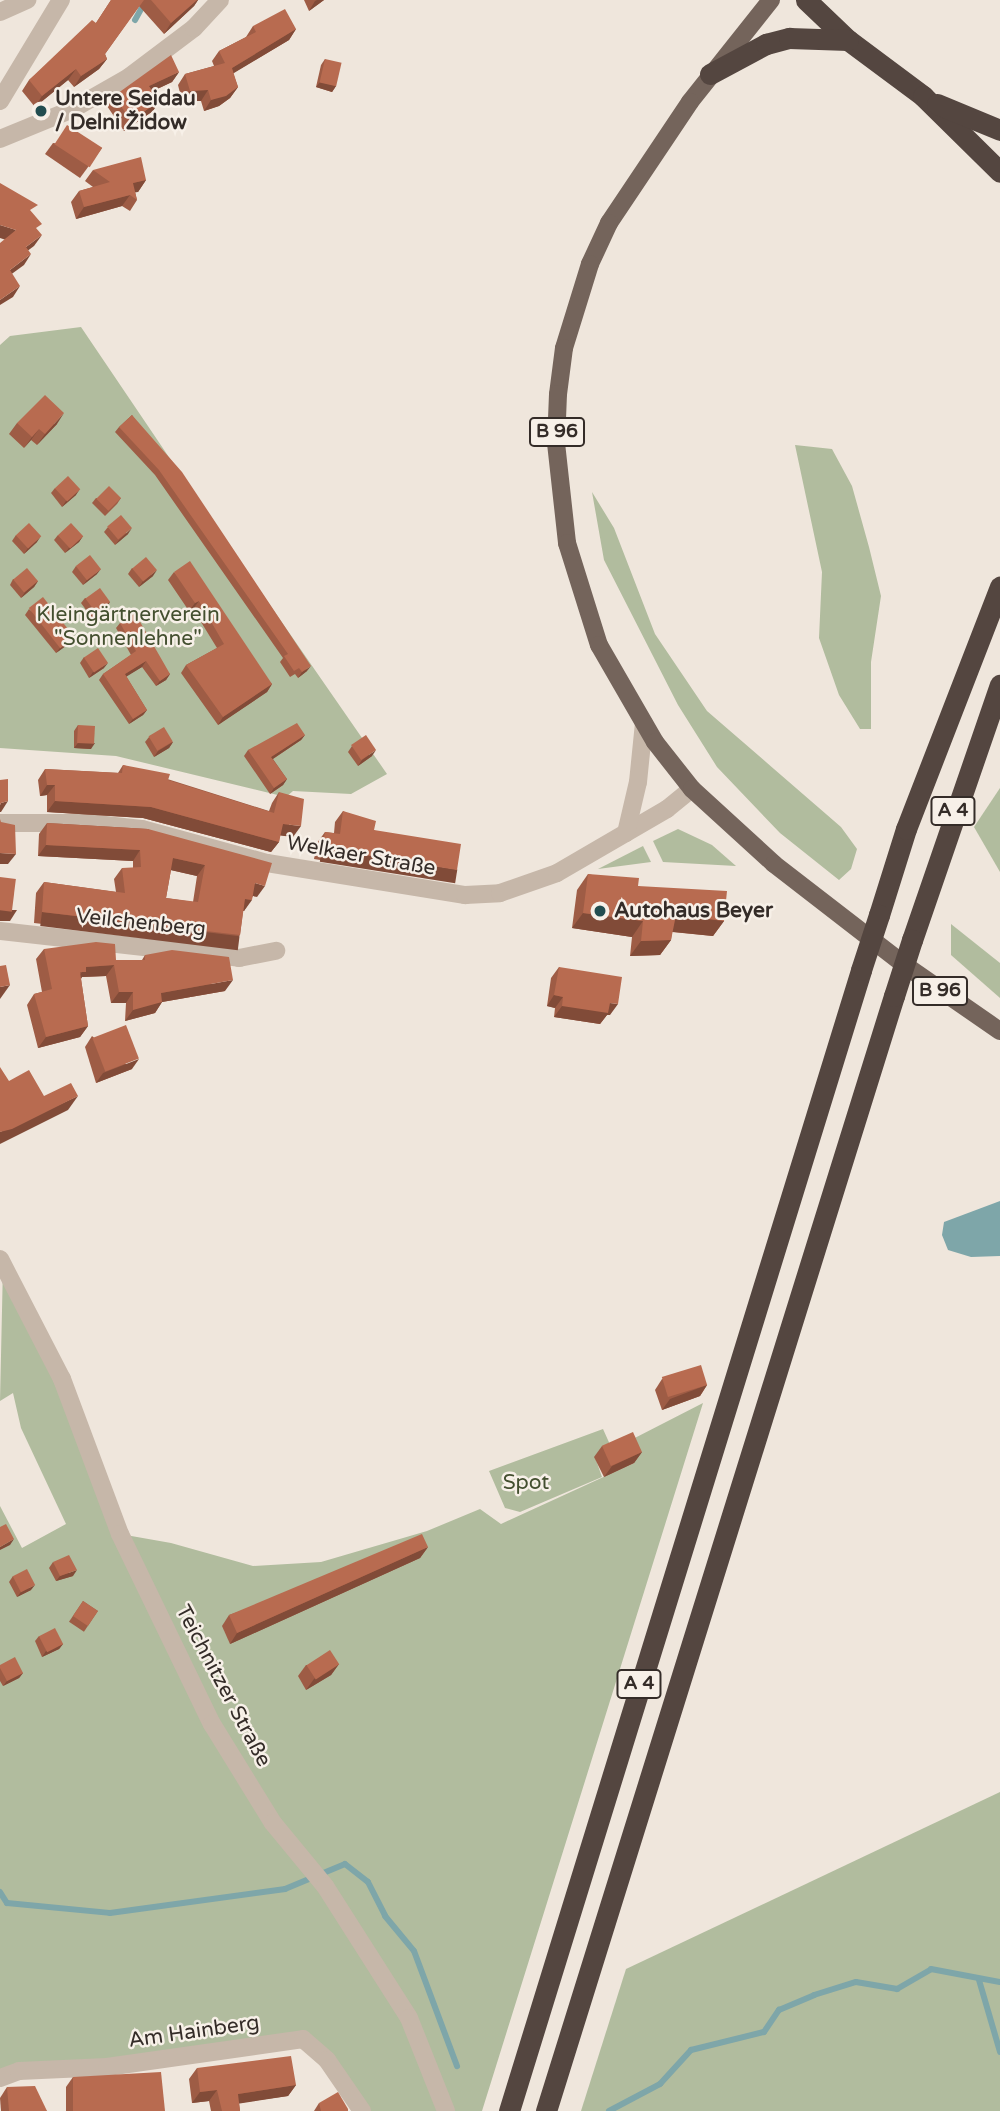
<!DOCTYPE html>
<html>
<head>
<meta charset="utf-8">
<style>
	body { margin:0 }
	#map { position:relative; width:1000px; height:2111px; overflow:hidden; background:#efe6dc; font-family:"Varela Round",sans-serif }
	div>[style] { position:absolute }
	[style*='--x'] { left:calc(var(--x)*1px); top:calc(var(--y)*1px); width:calc(var(--w)*1px); rotate:calc(var(--a)*1deg) }
	.green>* { inset:0; background:#b1bc9e }
	.water>* { inset:0; background:#7ea6a9 }
	.stream>* { height:6px; margin:-3px; padding:0 3px; transform-origin:3px; border-radius:3px; background:#7ea6a9 }
	.minor>* { height:18px; margin:-9px; padding:0 9px; transform-origin:9px; border-radius:9px; background:#c6b7a9 }
	.primary>* { height:18px; margin:-9px; padding:0 9px; transform-origin:9px; border-radius:9px; background:#74645b }
	.motorway>* { height:21px; margin:-10.5px; padding:0 10.5px; transform-origin:10.5px; border-radius:10.5px; background:#544640 }
	.motorway-bridge>* { height:21px; margin:-10.5px; padding:0 10.5px; transform-origin:10.5px; border-radius:10.5px; background:#544640 }
	.wall>* { inset:0; background:#9e5c45; transform-origin:0 0 }
	.shaded-wall>* { inset:0; background:#814b38; transform-origin:0 0 }
	.building>* { inset:0; background:#b86b50; transform-origin:0 0 }
	.dots>* { width:19px; height:19px; translate:-50% -50%; box-sizing:border-box; border:4px solid #f7f0e8; border-radius:50% }
	span { translate:-50% -50%; white-space:nowrap; text-align:center; line-height:1.15; -webkit-text-stroke:5px #f7f0e8; paint-order:stroke }
	.shield-label span { padding:2px 5px; background:#f7f0e8; border:2px solid; border-radius:5px; -webkit-text-stroke-width:0 }
	.shield-label { font-size:19px; color:#342c28; font-weight:700 }
	.poi-label { font-size:21px; color:#342c28; font-weight:700 }
	.left { translate:0 -50%; text-align:left }
	.park-label { font-size:21px; color:#434f2f }
	.street-label { font-size:21px; color:#342c28 }
</style>
</head>
<body>
<div id="map">
	<div class="green">
		<div style="clip-path:polygon(81px 327px,225px 540px,387px 774px,351px 794px,293px 791px,286px 797px,116px 756px,0 748px,0 345px,10px 336px)"></div>
		<div style="clip-path:polygon(795px 445px,832px 449px,852px 486px,869px 547px,881px 596px,871px 662px,871px 729px,860px 729px,839px 695px,819px 638px,822px 572px)"></div>
		<div style="clip-path:polygon(592px 492px,614px 528px,655px 634px,707px 711px,841px 827px,857px 849px,851px 869px,839px 880px,780px 833px,717px 767px,678px 705px,604px 560px)"></div>
		<div style="clip-path:polygon(1000px 788px,1000px 872px,974px 827px)"></div>
		<div style="clip-path:polygon(678px 829px,712px 845px,736px 866px,663px 862px,653px 841px)"></div>
		<div style="clip-path:polygon(643px 846px,651px 862px,598px 869px)"></div>
		<div style="clip-path:polygon(951px 924px,1000px 963px,1000px 998px,951px 955px)"></div>
		<div style="clip-path:polygon(3px 1265px,120px 1534px,171px 1543px,253px 1566px,321px 1562px,427px 1531px,480px 1509px,501px 1524px,634px 1463px,625px 1443px,703px 1403px,482px 2111px,362px 2111px,302px 2039px,0 2078px,0 1506px,22px 1548px,66px 1524px,21px 1428px,13px 1393px,0 1401px)"></div>
		<div style="clip-path:polygon(603px 1429px,612px 1449px,595px 1457px,602px 1477px,520px 1512px,505px 1508px,489px 1471px)"></div>
		<div style="clip-path:polygon(1000px 1792px,1000px 2111px,581px 2111px,626px 1969px)"></div>
	</div>
	<div class="water">
		<div style="clip-path:polygon(1000px 1201px,1000px 1256px,971px 1257px,948px 1250px,942px 1235px,944px 1222px)"></div>
	</div>
	<div class="stream">
		<div style="--x:135;--y:20;--w:23;--a:-61"></div>
		<div style="--x:0;--y:1892;--w:13;--a:58"></div>
		<div style="--x:7;--y:1903;--w:103;--a:5.5"></div>
		<div style="--x:110;--y:1913;--w:177;--a:-7.8"></div>
		<div style="--x:285;--y:1889;--w:65;--a:-22.6"></div>
		<div style="--x:345;--y:1864;--w:29;--a:38"></div>
		<div style="--x:368;--y:1882;--w:38;--a:63"></div>
		<div style="--x:385;--y:1916;--w:45;--a:50.4"></div>
		<div style="--x:414;--y:1951;--w:123;--a:69.5"></div>
		<div style="--x:979;--y:1980;--w:75;--a:73.7"></div>
		<div style="--x:609;--y:2111;--w:58;--a:-27.9"></div>
		<div style="--x:660;--y:2084;--w:46;--a:-47.6"></div>
		<div style="--x:691;--y:2050;--w:75;--a:-13.9"></div>
		<div style="--x:764;--y:2032;--w:27;--a:-56"></div>
		<div style="--x:779;--y:2010;--w:38;--a:-23"></div>
		<div style="--x:814;--y:1995;--w:44;--a:-17.2"></div>
		<div style="--x:856;--y:1982;--w:42;--a:9.7"></div>
		<div style="--x:897;--y:1989;--w:39;--a:-30"></div>
		<div style="--x:931;--y:1969;--w:70;--a:10.7"></div>
	</div>
	<div class="minor">
		<div style="--x:0;--y:12;--w:30;--a:-24"></div>
		<div style="--x:0;--y:101;--w:118;--a:-58.9"></div>
		<div style="--x:0;--y:139;--w:79;--a:-22.3"></div>
		<div style="--x:73;--y:109;--w:64;--a:-29.7"></div>
		<div style="--x:129;--y:77;--w:81;--a:-37"></div>
		<div style="--x:194;--y:28;--w:38;--a:-47"></div>
		<div style="--x:0;--y:823;--w:87;--a:0"></div>
		<div style="--x:87;--y:823;--w:55;--a:6.2"></div>
		<div style="--x:142;--y:829;--w:130;--a:15.2"></div>
		<div style="--x:267;--y:863;--w:201;--a:9.2"></div>
		<div style="--x:465;--y:895;--w:35;--a:-3"></div>
		<div style="--x:500;--y:893;--w:60;--a:-19.3"></div>
		<div style="--x:557;--y:873;--w:127;--a:-30.2"></div>
		<div style="--x:667;--y:809;--w:32;--a:-39"></div>
		<div style="--x:626;--y:833;--w:52;--a:-76.8"></div>
		<div style="--x:638;--y:782;--w:59;--a:-84.2"></div>
		<div style="--x:0;--y:931;--w:241;--a:6.4"></div>
		<div style="--x:239;--y:958;--w:38;--a:-11"></div>
		<div style="--x:0;--y:1259;--w:135;--a:62.7"></div>
		<div style="--x:62;--y:1379;--w:165;--a:69.5"></div>
		<div style="--x:120;--y:1534;--w:211;--a:64.2"></div>
		<div style="--x:212;--y:1724;--w:116;--a:58.4"></div>
		<div style="--x:273;--y:1823;--w:82;--a:50.5"></div>
		<div style="--x:325;--y:1886;--w:156;--a:57.5"></div>
		<div style="--x:409;--y:2018;--w:100;--a:68.3"></div>
		<div style="--x:0;--y:2078;--w:20;--a:-20"></div>
		<div style="--x:19;--y:2071;--w:88;--a:-2.6"></div>
		<div style="--x:107;--y:2067;--w:198;--a:-8.1"></div>
		<div style="--x:303;--y:2039;--w:32;--a:41"></div>
		<div style="--x:327;--y:2060;--w:62;--a:55.5"></div>
	</div>
	<div class="primary">
		<div style="--x:771;--y:0;--w:130;--a:128.5"></div>
		<div style="--x:690;--y:102;--w:146;--a:123.8"></div>
		<div style="--x:609;--y:223;--w:45;--a:114.9"></div>
		<div style="--x:590;--y:264;--w:88;--a:107.2"></div>
		<div style="--x:564;--y:348;--w:46;--a:97.4"></div>
		<div style="--x:558;--y:394;--w:49;--a:92.3"></div>
		<div style="--x:556;--y:443;--w:101;--a:83.7"></div>
		<div style="--x:567;--y:543;--w:107;--a:72.6"></div>
		<div style="--x:599;--y:645;--w:112;--a:60"></div>
		<div style="--x:655;--y:742;--w:60;--a:51.8"></div>
		<div style="--x:692;--y:789;--w:111;--a:42.4"></div>
		<div style="--x:774;--y:864;--w:167;--a:37.7"></div>
		<div style="--x:906;--y:966;--w:114;--a:34.7"></div>
	</div>
	<div class="motorway">
		<div style="--x:806;--y:0;--w:58;--a:43.6"></div>
		<div style="--x:848;--y:40;--w:94;--a:36.7"></div>
		<div style="--x:923;--y:96;--w:108;--a:44.6"></div>
		<div style="--x:710;--y:74;--w:64;--a:-28.2"></div>
		<div style="--x:766;--y:44;--w:24;--a:-15"></div>
		<div style="--x:789;--y:38;--w:59;--a:1.9"></div>
		<div style="--x:937;--y:104;--w:68;--a:22.4"></div>
		<div style="--x:879;--y:915;--w:90;--a:-72.6"></div>
		<div style="--x:906;--y:829;--w:260;--a:-68.8"></div>
		<div style="--x:912;--y:940;--w:270;--a:-71"></div>
		<div style="--x:509;--y:2111;--w:1194;--a:-72.85"></div>
		<div style="--x:546;--y:2111;--w:1168;--a:-72.67"></div>
	</div>
	<div class="motorway-bridge">
		<div style="--x:861;--y:970;--w:58;--a:-71.9"></div>
		<div style="--x:894;--y:996;--w:59;--a:-72.2"></div>
	</div>
	<div class="wall">
		<div style="clip-path:polygon(111px 0,198px 0,194px 6px,164px 34px,139px 6px,105px 54px,107px 59px,99px 69px,74px 87px,68px 80px,35px 107px,22px 91px,29px 80px,96px 23px)"></div>
		<div style="clip-path:polygon(304px 0,324px 0,309px 11px)"></div>
		<div style="clip-path:polygon(253px 26px,296px 29px,289px 40px,233px 73px,238px 87px,230px 98px,219px 106px,204px 111px,201px 101px,182px 101px,178px 85px,185px 74px,214px 66px,212px 61px,219px 51px,246px 37px)"></div>
		<div style="clip-path:polygon(325px 59px,336px 86px,332px 92px,316px 87px,321px 65px)"></div>
		<div style="clip-path:polygon(179px 72px,172px 82px,153px 91px,159px 101px,153px 111px,124px 131px,107px 106px,114px 96px)"></div>
		<div style="clip-path:polygon(53px 143px,102px 148px,80px 178px,45px 154px)"></div>
		<div style="clip-path:polygon(93px 170px,146px 180px,138px 192px,135px 192px,137px 200px,130px 211px,122px 206px,76px 219px,71px 202px,79px 191px,93px 187px,85px 181px)"></div>
		<div style="clip-path:polygon(132px 415px,307px 671px,298px 678px,295px 674px,290px 677px,280px 662px,283px 658px,155px 475px,115px 432px,119px 427px)"></div>
		<div style="clip-path:polygon(17px 423px,57px 424px,37px 445px,31px 440px,24px 448px,9px 434px)"></div>
		<div style="clip-path:polygon(55px 488px,76px 495px,62px 507px,51px 493px)"></div>
		<div style="clip-path:polygon(96px 498px,121px 498px,117px 504px,105px 516px,92px 503px)"></div>
		<div style="clip-path:polygon(108px 527px,128px 534px,115px 545px,104px 532px)"></div>
		<div style="clip-path:polygon(16px 535px,37px 542px,24px 554px,12px 541px)"></div>
		<div style="clip-path:polygon(58px 535px,83px 536px,79px 542px,65px 553px,54px 540px)"></div>
		<div style="clip-path:polygon(76px 566px,97px 574px,83px 585px,72px 572px)"></div>
		<div style="clip-path:polygon(132px 568px,153px 576px,139px 587px,128px 574px)"></div>
		<div style="clip-path:polygon(174px 572px,272px 684px,267px 692px,218px 725px,181px 673px,186px 665px,217px 648px,193px 609px,189px 611px,168px 580px)"></div>
		<div style="clip-path:polygon(13px 579px,38px 581px,34px 587px,21px 598px,10px 585px)"></div>
		<div style="clip-path:polygon(85px 598px,110px 602px,106px 608px,92px 618px,81px 603px)"></div>
		<div style="clip-path:polygon(29px 609px,70px 643px,56px 653px,25px 615px)"></div>
		<div style="clip-path:polygon(120px 623px,170px 674px,166px 680px,156px 686px,142px 667px,126px 676px,147px 710px,143px 715px,129px 724px,99px 680px,103px 674px,131px 655px,116px 628px)"></div>
		<div style="clip-path:polygon(84px 657px,104px 668px,89px 678px,80px 663px)"></div>
		<div style="clip-path:polygon(78px 725px,91px 749px,74px 748px,74px 731px)"></div>
		<div style="clip-path:polygon(305px 735px,301px 740px,273px 759px,287px 779px,283px 785px,270px 794px,244px 756px,248px 750px)"></div>
		<div style="clip-path:polygon(149px 737px,173px 742px,169px 748px,154px 757px,145px 742px)"></div>
		<div style="clip-path:polygon(352px 746px,372px 756px,358px 766px,348px 752px)"></div>
		<div style="clip-path:polygon(123px 765px,269px 811px,272px 803px,279px 792px,293px 837px,280px 835px,279px 842px,271px 852px,143px 818px,47px 812px,47px 795px,40px 796px,38px 780px,45px 769px,118px 773px)"></div>
		<div style="clip-path:polygon(343px 811px,374px 830px,450px 881px,314px 859px,317px 843px,325px 832px,334px 833px,335px 822px)"></div>
		<div style="clip-path:polygon(evenodd,47px 823px,148px 829px,257px 897px,253px 896px,244px 911px,243px 911px,240px 935px,232px 946px,34px 923px,36px 893px,44px 882px,116px 892px,114px 879px,122px 868px,133px 868px,133px 861px,38px 856px,39px 834px,47px 823px,171px 870px,197px 876px,193px 902px,166px 898px,171px 870px)"></div>
		<div style="clip-path:polygon(588px 874px,638px 886px,724px 921px,713px 936px,672px 932px,671px 940px,660px 955px,630px 956px,632px 937px,572px 928px,577px 890px)"></div>
		<div style="clip-path:polygon(44px 949px,116px 960px,142px 960px,145px 955px,225px 991px,162px 1002px,155px 1013px,125px 1021px,126px 1003px,111px 1003px,106px 976px,82px 977px,81px 979px,88px 1026px,80px 1037px,38px 1048px,27px 1005px,34px 994px,42px 992px,36px 959px)"></div>
		<div style="clip-path:polygon(559px 967px,610px 1015px,607px 1015px,600px 1024px,554px 1017px,555px 1008px,547px 1006px,551px 978px)"></div>
		<div style="clip-path:polygon(92px 1036px,132px 1069px,96px 1083px,85px 1047px)"></div>
		<div style="clip-path:polygon(662px 1379px,707px 1385px,700px 1396px,662px 1410px,655px 1390px)"></div>
		<div style="clip-path:polygon(602px 1446px,642px 1452px,634px 1463px,604px 1477px,594px 1457px)"></div>
		<div style="clip-path:polygon(428px 1547px,420px 1558px,230px 1644px,222px 1626px,229px 1615px)"></div>
		<div style="clip-path:polygon(53px 1562px,73px 1576px,56px 1581px,49px 1568px)"></div>
		<div style="clip-path:polygon(13px 1576px,31px 1590px,17px 1597px,9px 1582px)"></div>
		<div style="left:83px;top:1601px;width:18px;height:25px;rotate:34deg"></div>
		<div style="clip-path:polygon(39px 1636px,63px 1644px,59px 1649px,42px 1657px,35px 1641px)"></div>
		<div style="clip-path:polygon(339px 1664px,331px 1675px,306px 1690px,298px 1676px,306px 1665px)"></div>
		<div style="clip-path:polygon(0 1665px,23px 1673px,19px 1678px,3px 1686px,0 1681px)"></div>
		<div style="clip-path:polygon(197px 2068px,296px 2085px,288px 2096px,239px 2103px,240px 2111px,211px 2111px,209px 2101px,192px 2103px,189px 2079px)"></div>
		<div style="clip-path:polygon(73px 2077px,165px 2111px,66px 2111px,66px 2087px)"></div>
		<div style="clip-path:polygon(7px 2087px,47px 2111px,1px 2111px,0 2098px)"></div>
		<div style="clip-path:polygon(319px 2103px,348px 2111px,314px 2111px)"></div>
	</div>
	<div class="shaded-wall">
		<div style="clip-path:polygon(197px 0,198px 0,194px 6px,164px 34px,171px 23px)"></div>
		<div style="clip-path:polygon(317px 0,324px 0,309px 11px,315px 1px)"></div>
		<div style="clip-path:polygon(296px 29px,289px 40px,224px 79px,232px 68px)"></div>
		<div style="clip-path:polygon(107px 59px,99px 69px,74px 87px,81px 76px)"></div>
		<div style="clip-path:polygon(76px 69px,68px 80px,35px 107px,42px 96px)"></div>
		<div style="clip-path:polygon(179px 72px,172px 82px,142px 96px,149px 86px)"></div>
		<div style="clip-path:polygon(320px 82px,336px 86px,332px 92px,316px 87px)"></div>
		<div style="clip-path:polygon(238px 87px,230px 98px,219px 106px,204px 111px,211px 100px)"></div>
		<div style="clip-path:polygon(208px 90px,201px 101px,182px 101px,190px 91px)"></div>
		<div style="clip-path:polygon(159px 101px,153px 111px,124px 131px,131px 121px)"></div>
		<div style="clip-path:polygon(146px 180px,138px 192px,125px 194px,133px 183px)"></div>
		<div style="clip-path:polygon(130px 195px,122px 206px,76px 219px,84px 207px)"></div>
		<div style="clip-path:polygon(0 225px,16px 230px,9px 241px,0 238px)"></div>
		<div style="clip-path:polygon(42px 235px,34px 246px,18px 258px,26px 247px)"></div>
		<div style="clip-path:polygon(31px 254px,24px 265px,2px 281px,10px 270px)"></div>
		<div style="clip-path:polygon(20px 286px,13px 297px,0 305px,0 300px)"></div>
		<div style="clip-path:polygon(64px 413px,57px 424px,37px 445px,45px 434px)"></div>
		<div style="clip-path:polygon(39px 429px,31px 440px,24px 448px,32px 437px)"></div>
		<div style="clip-path:polygon(80px 489px,76px 495px,62px 507px,66px 501px)"></div>
		<div style="clip-path:polygon(132px 528px,128px 534px,115px 545px,119px 540px)"></div>
		<div style="clip-path:polygon(41px 536px,37px 542px,24px 554px,28px 548px)"></div>
		<div style="clip-path:polygon(83px 536px,79px 542px,65px 553px,69px 548px)"></div>
		<div style="clip-path:polygon(101px 569px,97px 574px,83px 585px,87px 580px)"></div>
		<div style="clip-path:polygon(157px 570px,153px 576px,139px 587px,143px 581px)"></div>
		<div style="clip-path:polygon(38px 581px,34px 587px,21px 598px,25px 592px)"></div>
		<div style="clip-path:polygon(199px 601px,193px 609px,189px 611px,195px 603px)"></div>
		<div style="clip-path:polygon(110px 602px,106px 608px,92px 618px,96px 612px)"></div>
		<div style="clip-path:polygon(74px 637px,70px 643px,56px 653px,60px 648px)"></div>
		<div style="clip-path:polygon(146px 661px,142px 667px,121px 680px,125px 674px)"></div>
		<div style="clip-path:polygon(108px 663px,104px 668px,89px 678px,93px 672px)"></div>
		<div style="clip-path:polygon(311px 666px,307px 671px,298px 678px,302px 672px)"></div>
		<div style="clip-path:polygon(170px 674px,166px 680px,156px 686px,160px 681px)"></div>
		<div style="clip-path:polygon(272px 684px,267px 692px,218px 725px,223px 717px)"></div>
		<div style="clip-path:polygon(147px 710px,143px 715px,129px 724px,133px 719px)"></div>
		<div style="clip-path:polygon(305px 735px,301px 740px,268px 762px,271px 757px)"></div>
		<div style="clip-path:polygon(173px 742px,169px 748px,154px 757px,158px 751px)"></div>
		<div style="clip-path:polygon(78px 743px,95px 743px,91px 749px,74px 748px)"></div>
		<div style="clip-path:polygon(376px 750px,372px 756px,358px 766px,362px 760px)"></div>
		<div style="clip-path:polygon(287px 779px,283px 785px,270px 794px,274px 788px)"></div>
		<div style="clip-path:polygon(47px 785px,55px 785px,47px 795px,40px 796px)"></div>
		<div style="clip-path:polygon(8px 801px,1px 812px,0 812px,0 805px,1px 803px)"></div>
		<div style="clip-path:polygon(55px 801px,151px 807px,279px 842px,271px 852px,143px 818px,47px 812px)"></div>
		<div style="clip-path:polygon(283px 824px,301px 826px,293px 837px,276px 835px)"></div>
		<div style="clip-path:polygon(46px 845px,140px 850px,133px 861px,38px 856px)"></div>
		<div style="left:322px;top:848px;width:137px;height:14px;rotate:9deg"></div>
		<div style="clip-path:polygon(0 853px,16px 854px,8px 864px,0 864px)"></div>
		<div style="clip-path:polygon(173px 858px,205px 865px,197px 876px,166px 869px)"></div>
		<div style="clip-path:polygon(255px 883px,265px 886px,257px 897px,247px 894px)"></div>
		<div style="clip-path:polygon(245px 899px,252px 900px,244px 911px,237px 909px)"></div>
		<div style="clip-path:polygon(0 910px,17px 910px,10px 921px,0 921px)"></div>
		<div style="left:42px;top:912px;width:199px;height:14px;rotate:7deg"></div>
		<div style="clip-path:polygon(583px 913px,643px 921px,632px 937px,572px 928px)"></div>
		<div style="clip-path:polygon(676px 915px,724px 921px,713px 936px,665px 931px)"></div>
		<div style="clip-path:polygon(671px 940px,660px 955px,630px 956px,641px 941px)"></div>
		<div style="clip-path:polygon(114px 965px,106px 976px,82px 977px,78px 983px,73px 983px,86px 967px)"></div>
		<div style="clip-path:polygon(233px 980px,225px 991px,162px 1002px,155px 1013px,125px 1021px,133px 1010px,161px 993px)"></div>
		<div style="clip-path:polygon(10px 985px,0 999px,0 987px)"></div>
		<div style="clip-path:polygon(119px 992px,133px 992px,126px 1003px,111px 1003px)"></div>
		<div style="clip-path:polygon(554px 995px,563px 997px,555px 1008px,547px 1006px)"></div>
		<div style="clip-path:polygon(610px 1003px,618px 1004px,610px 1015px,607px 1015px,600px 1024px,554px 1017px,562px 1006px)"></div>
		<div style="clip-path:polygon(88px 1026px,80px 1037px,38px 1048px,46px 1037px)"></div>
		<div style="clip-path:polygon(139px 1059px,132px 1069px,96px 1083px,103px 1073px)"></div>
		<div style="clip-path:polygon(78px 1096px,68px 1110px,0 1144px,0 1132px)"></div>
		<div style="clip-path:polygon(707px 1385px,700px 1396px,662px 1410px,670px 1399px)"></div>
		<div style="clip-path:polygon(642px 1452px,634px 1463px,604px 1477px,612px 1466px)"></div>
		<div style="clip-path:polygon(14px 1539px,10px 1545px,0 1550px,0 1547px)"></div>
		<div style="clip-path:polygon(428px 1547px,420px 1558px,230px 1644px,237px 1633px)"></div>
		<div style="clip-path:polygon(77px 1570px,73px 1576px,56px 1581px,60px 1576px)"></div>
		<div style="clip-path:polygon(35px 1585px,31px 1590px,17px 1597px,21px 1592px)"></div>
		<div style="clip-path:polygon(63px 1644px,59px 1649px,42px 1657px,46px 1651px)"></div>
		<div style="clip-path:polygon(339px 1664px,331px 1675px,306px 1690px,314px 1679px)"></div>
		<div style="clip-path:polygon(23px 1673px,19px 1678px,3px 1686px,7px 1681px)"></div>
		<div style="clip-path:polygon(296px 2085px,288px 2096px,230px 2105px,238px 2094px)"></div>
		<div style="clip-path:polygon(217px 2090px,209px 2101px,192px 2103px,200px 2092px)"></div>
	</div>
	<div class="building">
		<div style="clip-path:polygon(111px 0,144px 0,105px 54px,107px 59px,81px 76px,76px 69px,42px 96px,29px 80px,92px 20px,96px 23px)"></div>
		<div style="clip-path:polygon(151px 0,197px 0,171px 23px)"></div>
		<div style="clip-path:polygon(285px 9px,296px 29px,232px 68px,238px 87px,226px 96px,211px 100px,208px 90px,190px 91px,185px 74px,225px 63px,219px 51px,256px 32px,253px 26px)"></div>
		<div style="clip-path:polygon(171px 55px,179px 72px,149px 86px,159px 101px,131px 121px,114px 96px)"></div>
		<div style="left:325px;top:59px;width:17px;height:24px;rotate:13deg"></div>
		<div style="left:67px;top:125px;width:42px;height:23px;rotate:33deg"></div>
		<div style="clip-path:polygon(141px 157px,146px 180px,133px 183px,137px 200px,130px 195px,84px 207px,79px 191px,110px 182px,93px 170px)"></div>
		<div style="clip-path:polygon(0 183px,38px 205px,30px 210px,42px 224px,36px 228px,42px 235px,26px 247px,31px 254px,10px 270px,20px 286px,0 300px,0 243px,16px 230px,0 225px)"></div>
		<div style="clip-path:polygon(45px 395px,64px 413px,45px 434px,39px 429px,32px 437px,17px 423px)"></div>
		<div style="clip-path:polygon(132px 415px,182px 472px,311px 666px,302px 672px,299px 668px,294px 671px,284px 656px,288px 654px,159px 470px,119px 427px)"></div>
		<div style="left:68px;top:476px;width:18px;height:18px;rotate:47deg"></div>
		<div style="left:109px;top:486px;width:17px;height:18px;rotate:45deg"></div>
		<div style="left:121px;top:515px;width:17px;height:18px;rotate:50deg"></div>
		<div style="left:29px;top:523px;width:18px;height:18px;rotate:47deg"></div>
		<div style="left:71px;top:523px;width:18px;height:18px;rotate:47deg"></div>
		<div style="left:90px;top:555px;width:18px;height:18px;rotate:52deg"></div>
		<div style="left:146px;top:557px;width:17px;height:18px;rotate:50deg"></div>
		<div style="clip-path:polygon(190px 561px,272px 684px,223px 717px,186px 665px,224px 644px,199px 601px,195px 603px,174px 572px)"></div>
		<div style="left:27px;top:568px;width:17px;height:18px;rotate:50deg"></div>
		<div style="left:100px;top:588px;width:17px;height:18px;rotate:54deg"></div>
		<div style="left:43px;top:597px;width:51px;height:18px;rotate:52deg"></div>
		<div style="clip-path:polygon(135px 613px,170px 674px,160px 681px,146px 661px,125px 674px,147px 710px,133px 719px,103px 674px,136px 651px,120px 623px)"></div>
		<div style="left:98px;top:648px;width:18px;height:17px;rotate:56deg"></div>
		<div style="clip-path:polygon(297px 723px,305px 735px,271px 757px,287px 779px,274px 788px,248px 750px)"></div>
		<div style="left:78px;top:725px;width:17px;height:18px;rotate:3deg"></div>
		<div style="left:164px;top:727px;width:17px;height:18px;rotate:59deg"></div>
		<div style="left:366px;top:735px;width:18px;height:18px;rotate:56deg"></div>
		<div style="clip-path:polygon(123px 765px,170px 774px,168px 780px,274px 813px,279px 792px,304px 799px,301px 826px,283px 824px,279px 842px,151px 807px,55px 801px,55px 785px,47px 785px,45px 769px,122px 773px)"></div>
		<div style="clip-path:polygon(8px 779px,8px 801px,1px 803px,0 805px,0 780px)"></div>
		<div style="clip-path:polygon(343px 811px,376px 821px,374px 830px,461px 844px,457px 870px,322px 848px,325px 832px,340px 834px)"></div>
		<div style="clip-path:polygon(0 819px,1px 822px,15px 825px,16px 854px,0 853px)"></div>
		<div style="clip-path:polygon(evenodd,47px 823px,148px 829px,272px 863px,265px 886px,255px 883px,252px 900px,245px 899px,240px 935px,42px 912px,44px 882px,125px 893px,122px 868px,141px 867px,140px 850px,46px 845px,47px 823px,173px 858px,205px 865px,198px 902px,166px 898px,173px 858px)"></div>
		<div style="clip-path:polygon(588px 874px,639px 878px,638px 886px,727px 891px,724px 921px,676px 915px,671px 940px,641px 941px,643px 921px,583px 913px)"></div>
		<div style="left:0;top:877px;width:16px;height:33px;rotate:7deg"></div>
		<div style="clip-path:polygon(96px 942px,115px 944px,116px 960px,145px 960px,145px 955px,172px 950px,229px 957px,233px 980px,161px 993px,162px 1002px,133px 1010px,133px 992px,119px 992px,114px 965px,86px 967px,86px 972px,80px 972px,88px 1026px,46px 1037px,34px 994px,52px 989px,44px 949px)"></div>
		<div style="clip-path:polygon(6px 965px,10px 985px,0 987px,0 966px)"></div>
		<div style="clip-path:polygon(559px 967px,622px 977px,618px 1004px,610px 1003px,608px 1013px,562px 1006px,563px 997px,554px 995px)"></div>
		<div style="left:126px;top:1025px;width:36px;height:36px;rotate:69deg"></div>
		<div style="clip-path:polygon(0 1067px,9px 1081px,29px 1070px,44px 1096px,71px 1083px,78px 1096px,12px 1129px,0 1132px)"></div>
		<div style="left:701px;top:1365px;width:21px;height:41px;rotate:73deg"></div>
		<div style="left:633px;top:1432px;width:22px;height:34px;rotate:66deg"></div>
		<div style="clip-path:polygon(6px 1524px,14px 1539px,0 1547px,0 1527px)"></div>
		<div style="clip-path:polygon(422px 1534px,428px 1547px,237px 1633px,229px 1615px)"></div>
		<div style="clip-path:polygon(69px 1555px,77px 1570px,60px 1576px,53px 1562px)"></div>
		<div style="left:27px;top:1569px;width:18px;height:16px;rotate:63deg"></div>
		<div style="left:83px;top:1601px;width:18px;height:18px;rotate:34deg"></div>
		<div style="left:55px;top:1628px;width:18px;height:18px;rotate:63deg"></div>
		<div style="left:330px;top:1650px;width:17px;height:28px;rotate:57deg"></div>
		<div style="clip-path:polygon(15px 1657px,23px 1673px,7px 1681px,0 1668px,0 1665px)"></div>
		<div style="clip-path:polygon(291px 2056px,296px 2085px,238px 2094px,240px 2111px,222px 2111px,217px 2090px,200px 2092px,197px 2068px)"></div>
		<div style="clip-path:polygon(161px 2072px,165px 2111px,73px 2111px,73px 2077px)"></div>
		<div style="clip-path:polygon(35px 2086px,47px 2111px,9px 2111px,7px 2087px)"></div>
		<div style="clip-path:polygon(338px 2092px,348px 2109px,348px 2111px,321px 2111px,319px 2103px)"></div>
	</div>
	<div class="dots">
		<div style="left:41px;top:111px;background:#224d50"></div>
		<div style="left:600px;top:911px;background:#224d50"></div>
	</div>
	<div class="shield-label">
		<span style="left:557px;top:432px">B 96</span>
		<span style="left:953px;top:811px">A 4</span>
		<span style="left:940px;top:991px">B 96</span>
		<span style="left:639px;top:1684px">A 4</span>
	</div>
	<div class="poi-label">
		<span class="left" style="left:55px;top:111px">Untere Seidau<br>/ Delni Židow</span>
		<span class="left" style="left:614px;top:911px">Autohaus Beyer</span>
	</div>
	<div class="park-label">
		<span style="left:128px;top:627px">Kleingärtnerverein<br>"Sonnenlehne"</span>
		<span style="left:526px;top:1483px">Spot</span>
	</div>
	<div class="street-label">
		<span style="left:361px;top:856px;rotate:10deg">Welkaer Straße</span>
		<span style="left:141px;top:923px;rotate:6deg">Veilchenberg</span>
		<span style="left:223px;top:1686px;rotate:62deg">Teichnitzer Straße</span>
		<span style="left:194px;top:2032px;rotate:-8deg">Am Hainberg</span>
	</div>
</div>
</body>
</html>
